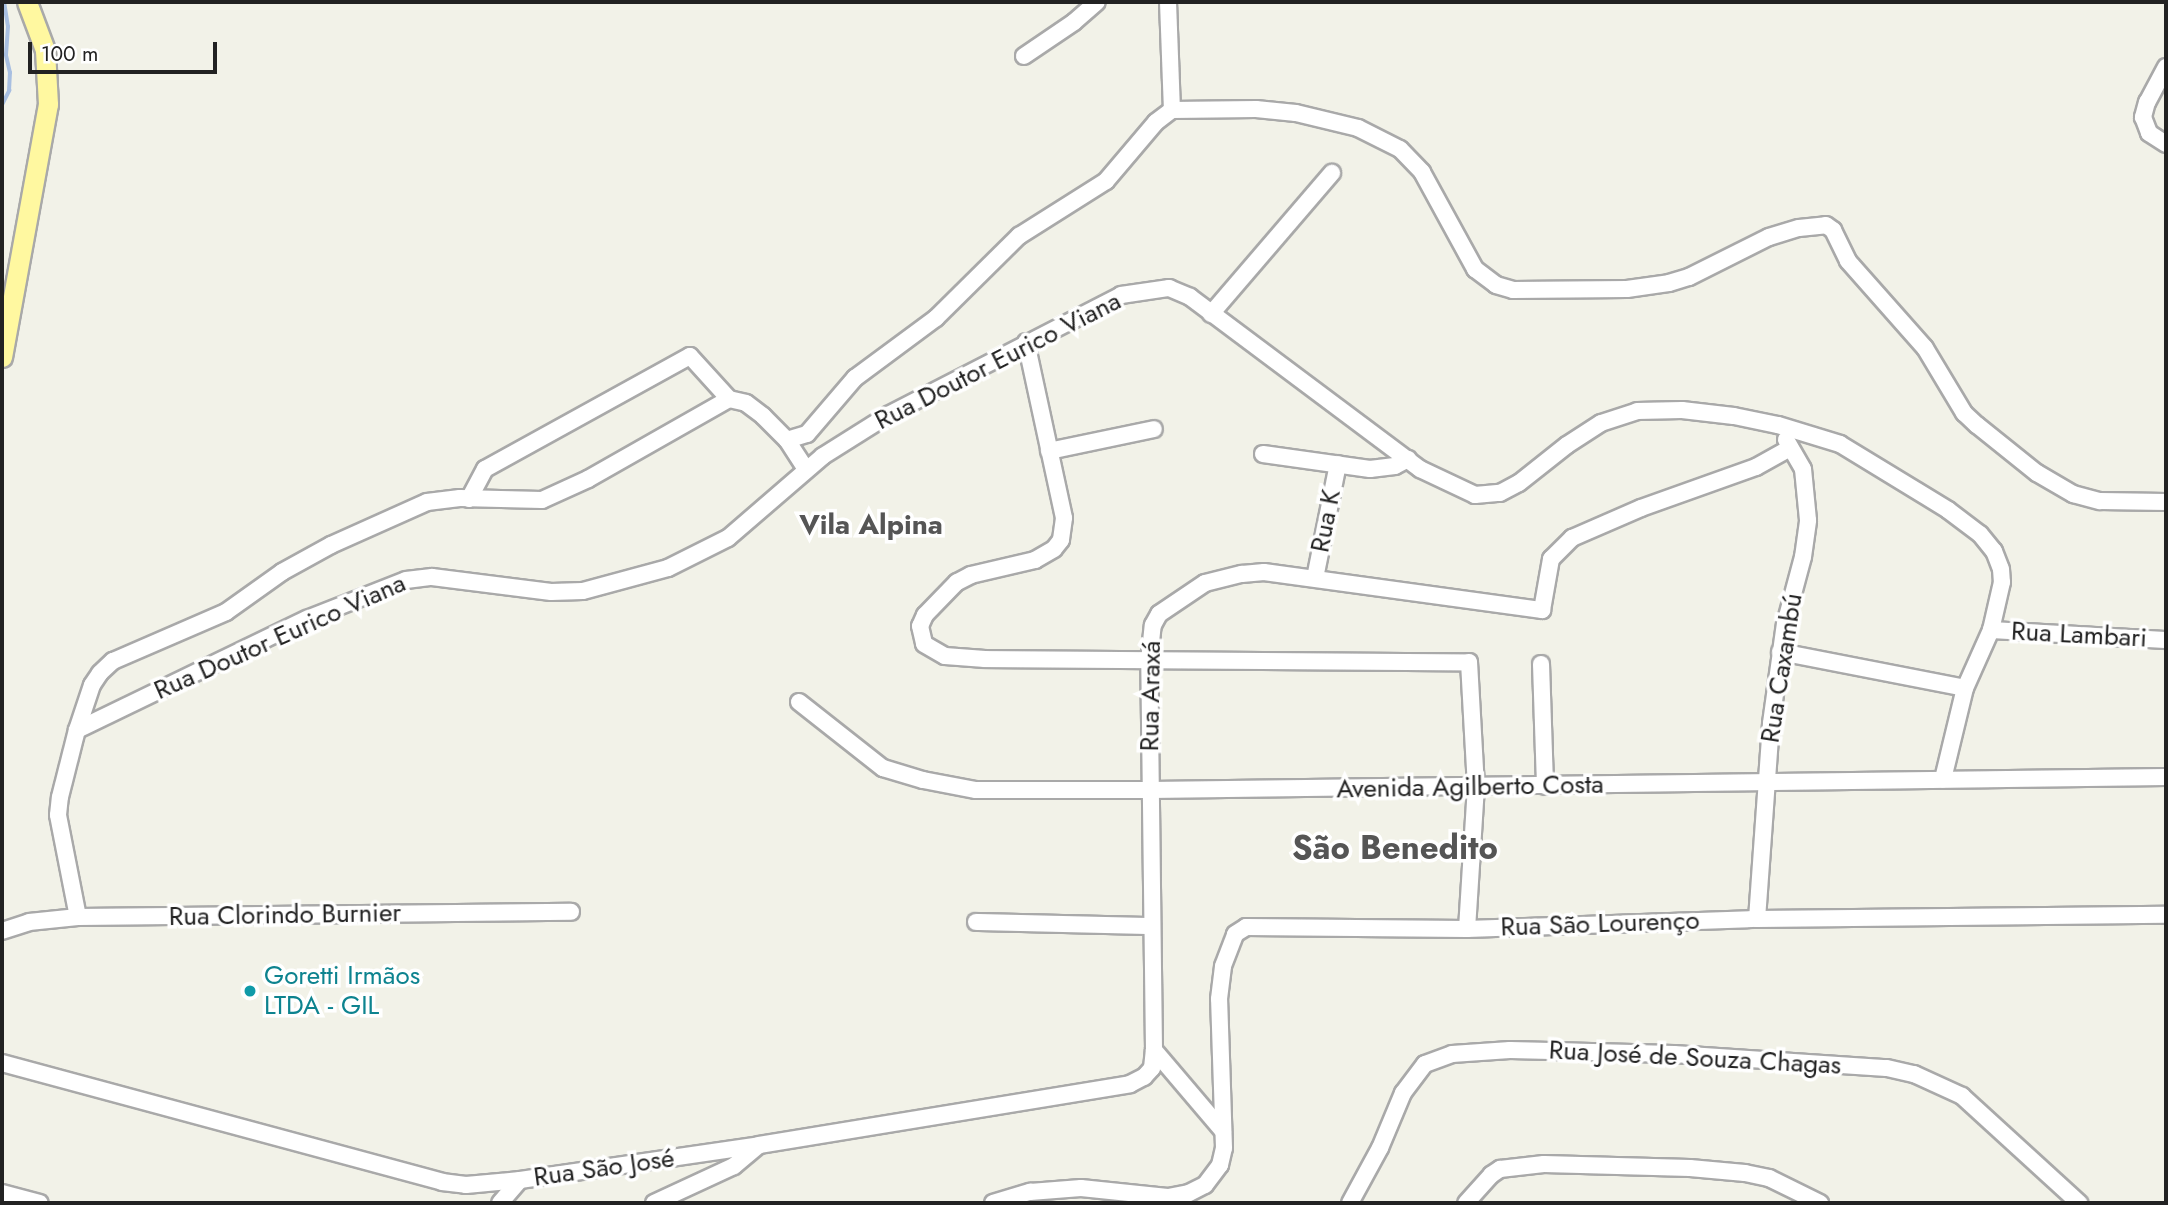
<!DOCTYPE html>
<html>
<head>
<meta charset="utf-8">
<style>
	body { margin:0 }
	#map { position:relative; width:2168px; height:1205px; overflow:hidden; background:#f2f2e8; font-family:Jost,sans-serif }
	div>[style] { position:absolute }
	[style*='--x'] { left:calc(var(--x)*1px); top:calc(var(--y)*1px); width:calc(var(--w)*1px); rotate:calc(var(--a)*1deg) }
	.stream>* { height:3.5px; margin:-1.75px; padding:0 1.75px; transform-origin:1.75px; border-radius:1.75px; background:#a8bfe1 }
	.roads { filter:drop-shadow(2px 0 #a9a9a9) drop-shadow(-2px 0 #a9a9a9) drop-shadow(0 2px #a9a9a9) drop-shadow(0 -2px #a9a9a9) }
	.minor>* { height:16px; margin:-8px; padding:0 8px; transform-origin:8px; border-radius:8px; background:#fff }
	.major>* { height:19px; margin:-9.5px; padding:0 9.5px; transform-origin:9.5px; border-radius:9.5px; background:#fff8a0 }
	.dots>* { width:19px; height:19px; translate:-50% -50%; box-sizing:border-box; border:4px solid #fff; border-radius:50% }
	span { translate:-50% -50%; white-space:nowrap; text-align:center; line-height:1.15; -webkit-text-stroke:7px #fff; paint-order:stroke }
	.street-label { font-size:26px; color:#222 }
	.culture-label { font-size:26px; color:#0d838f }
	.left { translate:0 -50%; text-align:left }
	.neighbourhood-label { font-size:28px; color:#555; font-weight:700 }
	.district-label { font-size:33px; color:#555; font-weight:700 }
	.frame { position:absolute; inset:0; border:4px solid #222; pointer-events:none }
	.scale { position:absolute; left:28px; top:42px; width:189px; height:32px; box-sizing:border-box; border:4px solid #222; border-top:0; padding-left:9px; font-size:21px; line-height:24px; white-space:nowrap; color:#222; -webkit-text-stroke:5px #fff; paint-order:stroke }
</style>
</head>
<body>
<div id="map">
	<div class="stream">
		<div style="--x:2;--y:105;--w:16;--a:-63"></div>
		<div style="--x:9;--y:91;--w:18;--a:-87"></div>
		<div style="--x:10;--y:73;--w:18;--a:-103"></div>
		<div style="--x:6;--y:55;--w:28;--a:-86"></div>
		<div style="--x:8;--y:27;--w:24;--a:-99"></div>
	</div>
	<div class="roads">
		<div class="minor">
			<div style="--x:1168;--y:2;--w:108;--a:87.9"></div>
			<div style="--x:1024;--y:56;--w:60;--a:-34.2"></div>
			<div style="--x:1074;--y:22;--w:30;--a:-41"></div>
			<div style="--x:2166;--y:67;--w:40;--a:118"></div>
			<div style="--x:2147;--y:102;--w:16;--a:105"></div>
			<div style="--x:2143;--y:117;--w:17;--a:69"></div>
			<div style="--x:2149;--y:133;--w:20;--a:33"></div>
			<div style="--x:1211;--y:314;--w:186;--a:-49.4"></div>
			<div style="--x:1026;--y:342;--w:180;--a:77.8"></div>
			<div style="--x:1064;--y:518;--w:22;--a:98"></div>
			<div style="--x:1061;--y:540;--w:11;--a:128"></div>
			<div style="--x:1054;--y:549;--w:22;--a:150"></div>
			<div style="--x:1035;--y:560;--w:66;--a:166.8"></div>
			<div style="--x:971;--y:575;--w:16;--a:153"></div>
			<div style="--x:957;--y:582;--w:46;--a:134.1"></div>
			<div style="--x:925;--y:615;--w:12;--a:114"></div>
			<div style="--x:920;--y:626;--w:18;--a:77"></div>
			<div style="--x:924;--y:644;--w:24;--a:30"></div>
			<div style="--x:945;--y:656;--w:40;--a:4.3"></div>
			<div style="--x:985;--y:659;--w:484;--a:0.4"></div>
			<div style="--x:1469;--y:662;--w:124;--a:86.8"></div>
			<div style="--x:1476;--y:786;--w:143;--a:93.6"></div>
			<div style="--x:787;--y:440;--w:21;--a:-17"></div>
			<div style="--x:807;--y:434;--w:74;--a:-49.4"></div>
			<div style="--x:855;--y:378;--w:101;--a:-36.5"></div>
			<div style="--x:936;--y:318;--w:117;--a:-44.7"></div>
			<div style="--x:1019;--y:236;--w:103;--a:-32.3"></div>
			<div style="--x:1106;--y:181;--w:77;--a:-49.7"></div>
			<div style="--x:1156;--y:122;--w:20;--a:-37"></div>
			<div style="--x:1172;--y:110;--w:84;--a:-0.7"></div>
			<div style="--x:1256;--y:109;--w:40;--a:5.7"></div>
			<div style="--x:1296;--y:113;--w:64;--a:13.6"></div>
			<div style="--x:1358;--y:128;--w:47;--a:26.6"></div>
			<div style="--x:1400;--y:149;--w:32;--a:46"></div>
			<div style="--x:1422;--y:172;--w:111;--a:61.3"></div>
			<div style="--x:1475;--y:269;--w:26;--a:37"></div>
			<div style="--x:1496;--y:285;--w:18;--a:16"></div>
			<div style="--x:1513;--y:290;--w:114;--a:-0.5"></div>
			<div style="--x:1627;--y:289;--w:42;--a:-8.1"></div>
			<div style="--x:1669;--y:283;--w:21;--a:-17"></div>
			<div style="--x:1689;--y:277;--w:89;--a:-26.6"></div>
			<div style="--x:1769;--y:237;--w:31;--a:-17"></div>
			<div style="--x:1799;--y:228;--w:27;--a:-6"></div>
			<div style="--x:1826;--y:225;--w:9;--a:36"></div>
			<div style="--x:1833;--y:230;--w:34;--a:64"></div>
			<div style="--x:1848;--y:261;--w:116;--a:48.5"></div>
			<div style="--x:1925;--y:348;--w:76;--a:59"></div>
			<div style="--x:1964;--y:413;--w:18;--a:43"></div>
			<div style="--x:1977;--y:425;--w:77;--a:38.7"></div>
			<div style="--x:2037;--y:473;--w:42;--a:30.3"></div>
			<div style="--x:2073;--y:494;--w:28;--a:15"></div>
			<div style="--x:2100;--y:501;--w:66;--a:0.9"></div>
			<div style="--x:1049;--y:451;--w:107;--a:-11.8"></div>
			<div style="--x:1263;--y:454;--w:108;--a:8"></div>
			<div style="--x:1370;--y:469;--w:25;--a:-7"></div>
			<div style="--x:1395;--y:466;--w:15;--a:-28"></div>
			<div style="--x:469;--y:499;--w:34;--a:-62"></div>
			<div style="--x:485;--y:469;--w:234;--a:-28.9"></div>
			<div style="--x:690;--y:356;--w:58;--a:47.8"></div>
			<div style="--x:1315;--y:578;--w:116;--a:-78.6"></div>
			<div style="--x:1991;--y:630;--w:175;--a:3.3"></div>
			<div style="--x:1780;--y:652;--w:188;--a:11"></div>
			<div style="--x:1541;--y:664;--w:122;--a:88.1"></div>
			<div style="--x:799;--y:702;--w:107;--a:38.2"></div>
			<div style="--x:883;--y:768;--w:42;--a:16.7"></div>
			<div style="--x:923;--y:780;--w:54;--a:10.7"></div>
			<div style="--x:976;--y:790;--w:174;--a:0"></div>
			<div style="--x:1150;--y:790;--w:1016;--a:-0.73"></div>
			<div style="--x:77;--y:730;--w:255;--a:-25.8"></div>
			<div style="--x:307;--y:619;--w:106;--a:-21.5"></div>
			<div style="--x:406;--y:580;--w:26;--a:-7"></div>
			<div style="--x:432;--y:577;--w:120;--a:7.2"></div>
			<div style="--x:551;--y:592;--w:32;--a:-2"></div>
			<div style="--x:583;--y:591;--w:88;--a:-15.1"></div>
			<div style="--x:668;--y:568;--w:67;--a:-26.6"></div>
			<div style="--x:728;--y:538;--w:125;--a:-40.8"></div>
			<div style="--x:823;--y:456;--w:77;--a:-32.2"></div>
			<div style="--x:888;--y:415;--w:262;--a:-27.2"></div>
			<div style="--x:1121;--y:295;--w:49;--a:-8.3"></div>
			<div style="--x:1169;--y:288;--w:23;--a:23"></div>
			<div style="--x:1190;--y:297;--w:287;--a:36.8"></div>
			<div style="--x:1420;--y:469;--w:61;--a:25.3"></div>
			<div style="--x:1475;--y:495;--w:25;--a:-5"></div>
			<div style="--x:1500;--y:493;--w:21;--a:-28"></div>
			<div style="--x:1519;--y:483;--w:61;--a:-38.4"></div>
			<div style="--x:1567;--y:445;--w:40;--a:-32.9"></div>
			<div style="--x:1601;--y:423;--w:38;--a:-18"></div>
			<div style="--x:1637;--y:411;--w:45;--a:-1.3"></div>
			<div style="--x:1682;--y:410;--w:52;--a:6.6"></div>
			<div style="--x:1734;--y:416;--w:45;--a:11.6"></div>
			<div style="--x:1778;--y:425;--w:65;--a:17"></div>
			<div style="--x:1840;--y:444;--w:127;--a:31.4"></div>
			<div style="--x:1948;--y:510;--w:40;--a:37"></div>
			<div style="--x:1980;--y:534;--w:22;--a:51"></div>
			<div style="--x:1994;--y:551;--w:19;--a:69"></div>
			<div style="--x:2001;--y:569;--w:13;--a:86"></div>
			<div style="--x:2002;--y:582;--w:49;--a:102.9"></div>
			<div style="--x:1991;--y:630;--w:64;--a:114.1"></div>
			<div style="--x:1965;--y:688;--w:94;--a:103.6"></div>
			<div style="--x:78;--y:917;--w:104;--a:-101.1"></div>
			<div style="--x:58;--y:815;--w:18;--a:-84"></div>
			<div style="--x:60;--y:797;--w:69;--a:-75.8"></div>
			<div style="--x:77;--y:730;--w:47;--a:-71.6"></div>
			<div style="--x:92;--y:685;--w:14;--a:-56"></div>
			<div style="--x:100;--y:673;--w:18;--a:-43"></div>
			<div style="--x:113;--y:661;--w:123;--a:-23.4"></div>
			<div style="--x:226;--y:612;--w:69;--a:-35.5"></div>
			<div style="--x:282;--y:572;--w:56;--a:-28.9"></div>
			<div style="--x:331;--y:545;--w:105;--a:-24.1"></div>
			<div style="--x:427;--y:502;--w:33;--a:-7"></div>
			<div style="--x:460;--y:498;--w:82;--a:1.4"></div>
			<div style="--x:542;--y:500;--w:51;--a:-24.5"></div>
			<div style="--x:588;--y:479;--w:162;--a:-29.6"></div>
			<div style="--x:729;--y:399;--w:17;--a:13"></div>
			<div style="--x:746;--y:403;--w:21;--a:37"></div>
			<div style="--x:763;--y:416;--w:34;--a:45"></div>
			<div style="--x:787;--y:440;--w:35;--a:57"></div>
			<div style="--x:1757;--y:919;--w:196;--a:-85.9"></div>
			<div style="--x:1771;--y:723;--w:100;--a:-82"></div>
			<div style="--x:1785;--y:624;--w:69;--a:-75"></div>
			<div style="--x:1803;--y:557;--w:37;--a:-82"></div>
			<div style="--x:1808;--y:520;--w:51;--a:-95.6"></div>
			<div style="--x:1803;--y:469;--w:34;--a:-120"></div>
			<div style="--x:976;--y:922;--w:174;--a:1.3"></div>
			<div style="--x:2;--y:931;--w:28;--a:-18"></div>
			<div style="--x:29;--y:922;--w:49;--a:-5.8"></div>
			<div style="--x:78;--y:917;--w:493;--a:-0.6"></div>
			<div style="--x:1154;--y:1050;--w:106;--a:49.6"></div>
			<div style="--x:2;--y:1063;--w:456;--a:15.1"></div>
			<div style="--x:442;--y:1182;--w:24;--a:7"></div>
			<div style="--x:466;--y:1185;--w:54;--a:-5.3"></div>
			<div style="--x:520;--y:1180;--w:242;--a:-8.3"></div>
			<div style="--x:759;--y:1145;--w:376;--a:-9.3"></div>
			<div style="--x:1130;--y:1084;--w:16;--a:-27"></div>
			<div style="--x:1144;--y:1077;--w:12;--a:-48"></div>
			<div style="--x:1152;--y:1068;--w:18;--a:-84"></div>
			<div style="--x:1154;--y:1050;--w:389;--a:-90.7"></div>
			<div style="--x:1149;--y:661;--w:36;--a:-84"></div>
			<div style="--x:1153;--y:625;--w:13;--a:-61"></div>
			<div style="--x:1159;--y:614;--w:55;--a:-34"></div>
			<div style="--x:1205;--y:583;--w:38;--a:-14"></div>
			<div style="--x:1242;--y:574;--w:22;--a:-5"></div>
			<div style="--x:1264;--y:572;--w:281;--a:7.8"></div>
			<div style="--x:1542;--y:610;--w:52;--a:-80"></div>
			<div style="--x:1551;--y:559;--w:30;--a:-45"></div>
			<div style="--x:1572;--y:538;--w:75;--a:-23.5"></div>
			<div style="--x:1641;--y:508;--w:122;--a:-19.6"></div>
			<div style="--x:1756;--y:467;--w:39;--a:-29"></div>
			<div style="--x:2;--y:1193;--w:39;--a:15"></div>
			<div style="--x:500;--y:1203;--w:30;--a:-49"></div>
			<div style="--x:654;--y:1203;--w:88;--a:-24.8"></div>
			<div style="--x:734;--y:1166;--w:31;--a:-40"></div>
			<div style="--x:993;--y:1203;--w:39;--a:-17"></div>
			<div style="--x:1030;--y:1192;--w:51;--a:-4.5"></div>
			<div style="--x:1081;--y:1188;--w:87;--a:5.9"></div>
			<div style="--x:1168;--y:1197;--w:21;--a:-11"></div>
			<div style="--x:1189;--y:1193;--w:18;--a:-27"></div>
			<div style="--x:1205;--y:1185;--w:25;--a:-53"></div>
			<div style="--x:1220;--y:1165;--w:17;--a:-77"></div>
			<div style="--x:1224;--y:1148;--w:149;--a:-91.9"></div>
			<div style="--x:1219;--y:999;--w:33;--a:-83"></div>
			<div style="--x:1223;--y:966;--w:34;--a:-69"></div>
			<div style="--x:1235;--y:934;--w:13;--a:-32"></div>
			<div style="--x:1246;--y:927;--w:221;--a:0.5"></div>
			<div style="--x:1467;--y:929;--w:290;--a:-2"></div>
			<div style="--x:1757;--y:919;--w:409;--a:-0.6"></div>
			<div style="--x:1350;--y:1203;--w:63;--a:-61.4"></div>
			<div style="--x:1380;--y:1148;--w:60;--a:-67.3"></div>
			<div style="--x:1403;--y:1093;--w:36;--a:-53"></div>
			<div style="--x:1425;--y:1064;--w:29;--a:-20"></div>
			<div style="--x:1452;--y:1054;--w:58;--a:-3.9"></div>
			<div style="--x:1510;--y:1050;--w:164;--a:1.4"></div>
			<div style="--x:1674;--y:1054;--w:213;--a:3.8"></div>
			<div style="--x:1887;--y:1068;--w:28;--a:13"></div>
			<div style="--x:1914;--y:1074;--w:53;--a:24.6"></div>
			<div style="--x:1962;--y:1096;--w:159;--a:42.4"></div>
			<div style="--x:1466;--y:1203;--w:38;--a:-48"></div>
			<div style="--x:1491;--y:1175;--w:11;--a:-34"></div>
			<div style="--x:1500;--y:1169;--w:44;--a:-6.5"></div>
			<div style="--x:1544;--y:1164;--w:146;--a:1.6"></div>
			<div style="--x:1690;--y:1168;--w:55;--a:5.2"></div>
			<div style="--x:1745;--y:1173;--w:25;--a:12"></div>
			<div style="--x:1769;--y:1178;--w:57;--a:26.1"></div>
		</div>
		<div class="major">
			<div style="--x:2;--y:357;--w:257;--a:-79.7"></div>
			<div style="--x:48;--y:104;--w:54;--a:-93.2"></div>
			<div style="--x:45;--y:50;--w:51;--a:-110.6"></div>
		</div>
	</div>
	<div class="dots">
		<div style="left:250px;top:991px;background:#0f9aa8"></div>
	</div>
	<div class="street-label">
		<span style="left:998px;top:361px;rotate:-27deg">Rua Doutor Eurico Viana</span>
		<span style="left:1326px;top:521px;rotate:-79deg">Rua K</span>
		<span style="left:2079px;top:635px;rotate:3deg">Rua Lambari</span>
		<span style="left:280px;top:637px;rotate:-24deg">Rua Doutor Eurico Viana</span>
		<span style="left:1782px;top:668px;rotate:-81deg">Rua Caxambú</span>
		<span style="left:1151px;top:696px;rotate:-89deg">Rua Araxá</span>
		<span style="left:1470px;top:787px;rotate:-1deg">Avenida Agilberto Costa</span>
		<span style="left:285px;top:915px;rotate:-1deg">Rua Clorindo Burnier</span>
		<span style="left:1600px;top:924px;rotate:-2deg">Rua São Lourenço</span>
		<span style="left:1695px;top:1058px;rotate:3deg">Rua José de Souza Chagas</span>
		<span style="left:604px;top:1168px;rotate:-8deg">Rua São José</span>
	</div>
	<div class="culture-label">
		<span class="left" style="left:264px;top:991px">Goretti Irmãos<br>LTDA - GIL</span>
	</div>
	<div class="neighbourhood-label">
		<span style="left:871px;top:525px">Vila Alpina</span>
	</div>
	<div class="district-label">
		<span style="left:1395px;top:848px">São Benedito</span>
	</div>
	<div class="frame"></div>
	<div class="scale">100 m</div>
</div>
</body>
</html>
